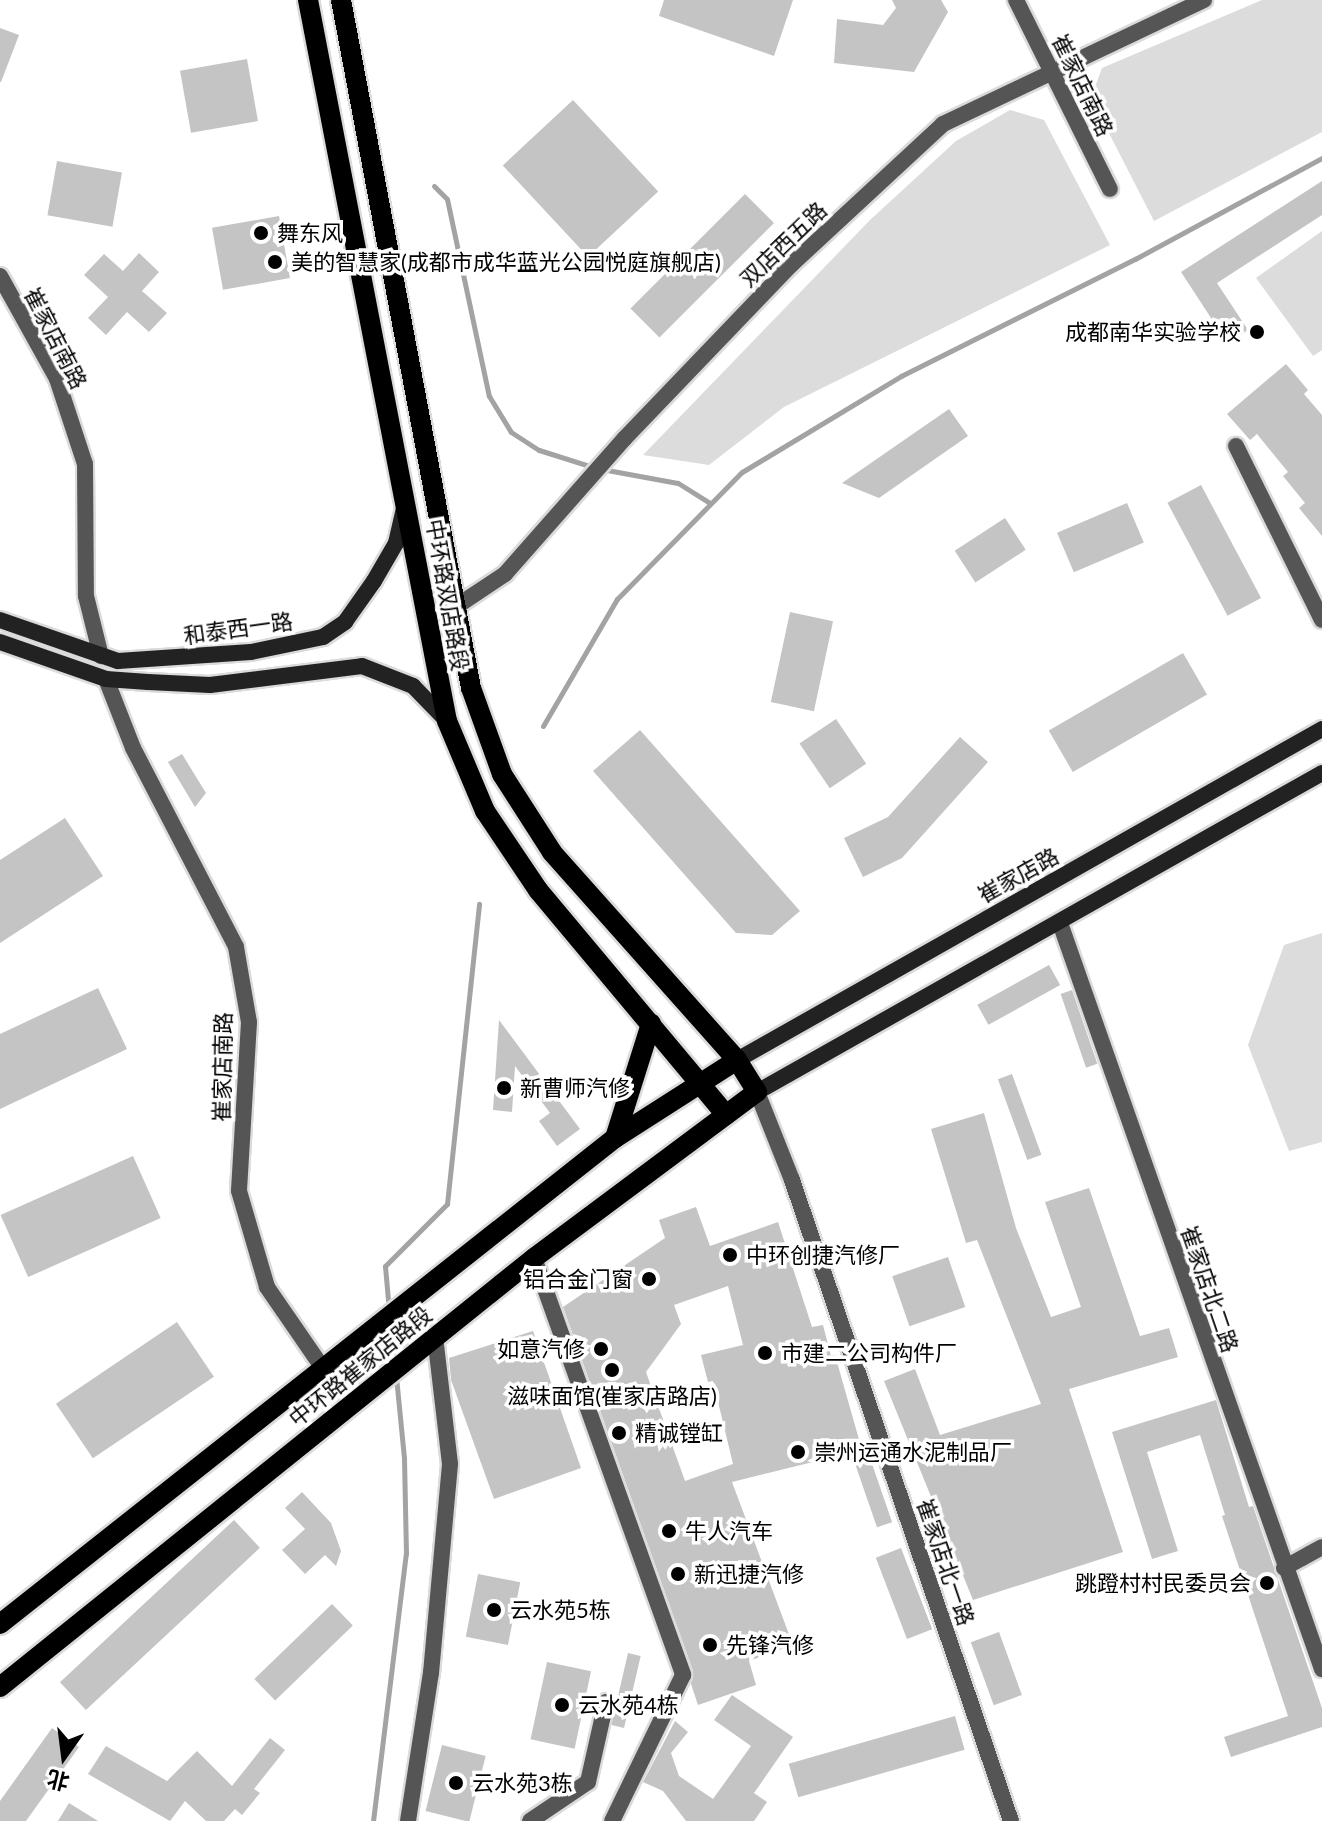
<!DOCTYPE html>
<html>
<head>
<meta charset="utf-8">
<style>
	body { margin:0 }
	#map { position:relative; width:1322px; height:1821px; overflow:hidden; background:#fff; font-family:Lato,"Noto Sans SC",sans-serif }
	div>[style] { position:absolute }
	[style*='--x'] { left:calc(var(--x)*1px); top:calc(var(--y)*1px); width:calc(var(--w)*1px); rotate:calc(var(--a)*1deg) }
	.green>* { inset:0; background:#dcdcdc }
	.stream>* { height:5px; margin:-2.5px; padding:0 2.5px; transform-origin:2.5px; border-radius:2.5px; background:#a3a3a3 }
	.building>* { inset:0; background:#c4c4c4; transform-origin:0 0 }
	.roads { filter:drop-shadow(2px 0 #dbdbdb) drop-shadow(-2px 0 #dbdbdb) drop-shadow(0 2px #dbdbdb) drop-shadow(0 -2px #dbdbdb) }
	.street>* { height:16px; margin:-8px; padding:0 8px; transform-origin:8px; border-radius:8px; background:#555 }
	.secondary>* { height:16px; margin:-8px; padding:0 8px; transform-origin:8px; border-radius:8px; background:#222 }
	.primary>* { height:20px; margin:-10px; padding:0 10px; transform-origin:10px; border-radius:10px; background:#000 }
	.dots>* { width:22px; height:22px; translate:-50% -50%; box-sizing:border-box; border:4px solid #fff; border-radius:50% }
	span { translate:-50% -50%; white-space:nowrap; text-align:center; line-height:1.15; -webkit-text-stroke:7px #fff; paint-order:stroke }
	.street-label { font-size:22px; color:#000 }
	.poi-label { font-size:22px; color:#000 }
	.left { translate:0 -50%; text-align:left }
	.right { translate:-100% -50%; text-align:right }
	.north { position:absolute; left:24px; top:1717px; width:80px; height:80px; -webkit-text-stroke:6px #fff; paint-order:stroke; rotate:194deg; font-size:22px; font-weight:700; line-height:32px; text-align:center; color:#000 }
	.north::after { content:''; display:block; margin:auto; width:28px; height:36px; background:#000; clip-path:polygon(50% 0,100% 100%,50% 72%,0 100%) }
</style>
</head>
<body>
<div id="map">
	<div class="green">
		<div style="clip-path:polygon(1262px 0,1322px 0,1322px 132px,1154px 221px,1091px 98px,1102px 68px)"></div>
		<div style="clip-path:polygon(1010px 110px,1044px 120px,1110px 245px,784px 407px,709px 465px,643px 455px,870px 220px,956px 141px)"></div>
		<div style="clip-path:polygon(1322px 231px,1322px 350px,1313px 356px,1256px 278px)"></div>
		<div style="clip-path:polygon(1322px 933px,1322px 1142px,1289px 1151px,1248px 1045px,1284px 945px)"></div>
	</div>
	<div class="stream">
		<div style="--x:434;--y:186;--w:18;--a:45"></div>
		<div style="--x:447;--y:199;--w:201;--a:78"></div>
		<div style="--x:489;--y:396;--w:42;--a:58.6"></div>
		<div style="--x:511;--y:432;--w:33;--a:33"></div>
		<div style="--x:539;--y:450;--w:60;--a:17.5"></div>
		<div style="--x:596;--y:468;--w:83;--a:10.4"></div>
		<div style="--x:678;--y:483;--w:36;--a:32"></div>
		<div style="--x:543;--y:726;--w:147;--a:-59.8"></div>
		<div style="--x:617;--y:599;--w:178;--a:-45.5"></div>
		<div style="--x:742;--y:472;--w:186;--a:-31.1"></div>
		<div style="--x:901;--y:376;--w:262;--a:-26.6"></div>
		<div style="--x:1135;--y:259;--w:213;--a:-28.4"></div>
		<div style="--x:389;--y:1311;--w:45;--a:-95.1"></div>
		<div style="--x:385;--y:1266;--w:88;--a:-45"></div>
		<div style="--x:447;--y:1204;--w:302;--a:-83.9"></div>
		<div style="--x:391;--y:1325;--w:37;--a:85"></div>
		<div style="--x:373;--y:1821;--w:269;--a:-83"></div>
		<div style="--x:406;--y:1554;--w:96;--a:-91.2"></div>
		<div style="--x:404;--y:1458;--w:82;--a:-95.6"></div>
	</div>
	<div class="building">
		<div style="clip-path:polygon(664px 0,793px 0,774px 56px,659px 16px)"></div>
		<div style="clip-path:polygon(892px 0,941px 0,948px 12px,914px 72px,834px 63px,837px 19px,883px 25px,896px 8px)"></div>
		<div style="clip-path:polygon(0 28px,19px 35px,1px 82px,0 82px)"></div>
		<div style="left:247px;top:59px;width:63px;height:68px;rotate:80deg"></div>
		<div style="left:573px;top:100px;width:125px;height:96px;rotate:47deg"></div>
		<div style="left:57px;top:161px;width:66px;height:55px;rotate:10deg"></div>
		<div style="clip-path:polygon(1322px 181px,1322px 215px,1217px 283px,1248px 330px,1228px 344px,1181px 272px)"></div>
		<div style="left:745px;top:194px;width:41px;height:162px;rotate:45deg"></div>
		<div style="left:279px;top:216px;width:63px;height:68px;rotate:80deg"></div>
		<div style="clip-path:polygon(139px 253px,159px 272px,142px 291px,167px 313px,149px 332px,127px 312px,106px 335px,88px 318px,108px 297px,84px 275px,104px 254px,123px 271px)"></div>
		<div style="clip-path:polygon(1286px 364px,1308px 390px,1304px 394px,1322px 415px,1322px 536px,1299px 508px,1305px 503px,1283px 476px,1288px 472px,1257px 434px,1250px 440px,1227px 414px)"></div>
		<div style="clip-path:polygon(949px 409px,968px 436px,879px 498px,842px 483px)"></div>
		<div style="left:1201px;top:485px;width:128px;height:38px;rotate:62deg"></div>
		<div style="left:1127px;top:503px;width:43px;height:76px;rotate:67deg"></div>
		<div style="left:1005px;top:518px;width:38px;height:60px;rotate:57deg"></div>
		<div style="left:790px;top:612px;width:44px;height:92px;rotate:12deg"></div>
		<div style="left:1183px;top:653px;width:48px;height:155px;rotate:60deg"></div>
		<div style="left:836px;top:719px;width:54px;height:44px;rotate:56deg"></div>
		<div style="clip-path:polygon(640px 730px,800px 911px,772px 935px,736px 933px,593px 771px)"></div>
		<div style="clip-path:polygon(960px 737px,988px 762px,902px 858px,863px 877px,844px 838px,888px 817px)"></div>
		<div style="clip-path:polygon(182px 754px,206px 793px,195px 807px,168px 762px)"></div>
		<div style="clip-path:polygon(65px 818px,103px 876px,0 943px,0 860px)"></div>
		<div style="left:1049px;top:965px;width:23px;height:82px;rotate:61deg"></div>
		<div style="clip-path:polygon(98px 988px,127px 1049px,0 1109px,0 1034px)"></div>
		<div style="left:1072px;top:990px;width:78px;height:12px;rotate:71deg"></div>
		<div style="clip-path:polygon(499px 1020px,580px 1129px,557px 1146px,539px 1121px,550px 1113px,515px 1066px,512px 1112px,493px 1110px)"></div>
		<div style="left:1012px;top:1074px;width:86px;height:15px;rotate:70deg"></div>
		<div style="clip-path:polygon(984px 1113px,1016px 1228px,1051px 1317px,1081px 1307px,1045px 1202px,1089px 1188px,1140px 1336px,1169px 1328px,1178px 1357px,1069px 1389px,1123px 1552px,973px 1600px,884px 1381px,915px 1369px,940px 1435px,1041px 1404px,977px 1240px,966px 1243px,931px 1129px)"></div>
		<div style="left:133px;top:1156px;width:68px;height:145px;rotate:66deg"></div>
		<div style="clip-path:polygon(evenodd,696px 1207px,710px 1246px,778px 1222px,812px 1327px,823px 1325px,831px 1356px,835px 1355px,862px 1450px,732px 1482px,793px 1645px,749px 1661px,756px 1685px,698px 1705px,691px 1684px,693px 1671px,563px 1307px,665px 1238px,659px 1220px,696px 1207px,728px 1286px,743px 1345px,701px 1355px,708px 1382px,713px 1381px,733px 1464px,685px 1481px,646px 1372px,681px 1324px,674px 1305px,728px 1286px)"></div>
		<div style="left:948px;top:1257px;width:53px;height:59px;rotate:71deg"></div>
		<div style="left:177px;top:1322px;width:66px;height:146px;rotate:56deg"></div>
		<div style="clip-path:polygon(533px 1331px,581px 1468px,494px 1499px,451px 1380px,449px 1358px)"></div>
		<div style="clip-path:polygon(1216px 1400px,1249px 1507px,1253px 1506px,1322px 1708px,1322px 1727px,1231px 1757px,1224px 1737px,1288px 1716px,1222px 1516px,1225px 1515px,1200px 1435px,1147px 1452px,1178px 1551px,1152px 1559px,1112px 1432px)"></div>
		<div style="left:869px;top:1455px;width:71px;height:16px;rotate:71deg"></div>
		<div style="clip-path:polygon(302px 1492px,331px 1523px,341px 1551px,336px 1566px,325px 1555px,305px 1574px,282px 1550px,305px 1529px,285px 1508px)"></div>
		<div style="left:234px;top:1520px;width:38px;height:238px;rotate:47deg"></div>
		<div style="left:901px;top:1548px;width:87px;height:27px;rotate:69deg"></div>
		<div style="left:478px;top:1574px;width:43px;height:64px;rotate:11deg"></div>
		<div style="left:332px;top:1604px;width:30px;height:108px;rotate:46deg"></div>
		<div style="left:999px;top:1632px;width:67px;height:30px;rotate:70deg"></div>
		<div style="left:628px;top:1653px;width:13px;height:74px;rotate:13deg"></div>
		<div style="left:547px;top:1662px;width:45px;height:79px;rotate:12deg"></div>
		<div style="clip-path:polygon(732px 1695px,793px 1737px,754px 1793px,767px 1802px,754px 1821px,686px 1821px,663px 1791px,643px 1782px,675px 1721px,688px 1732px,671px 1753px,679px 1776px,713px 1799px,751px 1746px,714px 1720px)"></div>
		<div style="left:955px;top:1716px;width:35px;height:173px;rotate:74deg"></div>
		<div style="clip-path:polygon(52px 1728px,79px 1747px,26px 1821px,0 1821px,0 1801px)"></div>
		<div style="clip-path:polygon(270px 1738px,285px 1750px,254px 1789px,260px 1793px,242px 1815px,235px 1809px,224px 1821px,206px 1821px,185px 1801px,170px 1821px,88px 1774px,106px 1746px,167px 1781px,197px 1751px,232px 1786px)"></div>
		<div style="left:442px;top:1745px;width:45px;height:68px;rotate:14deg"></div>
		<div style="clip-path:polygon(69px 1803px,98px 1821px,58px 1821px)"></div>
	</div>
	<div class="roads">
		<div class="street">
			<div style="--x:1016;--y:0;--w:211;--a:63.6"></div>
			<div style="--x:0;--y:276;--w:118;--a:61"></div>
			<div style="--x:57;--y:379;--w:89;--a:71.8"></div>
			<div style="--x:85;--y:464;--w:132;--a:89.6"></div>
			<div style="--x:86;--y:596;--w:62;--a:76"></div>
			<div style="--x:1236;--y:446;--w:194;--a:63.7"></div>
			<div style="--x:457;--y:606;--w:58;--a:-33.7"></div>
			<div style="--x:505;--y:574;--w:181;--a:-48.6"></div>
			<div style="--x:625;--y:438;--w:240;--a:-46.2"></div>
			<div style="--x:791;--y:265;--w:207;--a:-42.8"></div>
			<div style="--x:943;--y:124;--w:289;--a:-25.4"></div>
			<div style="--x:106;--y:679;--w:74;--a:68.6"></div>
			<div style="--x:133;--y:748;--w:224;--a:62.6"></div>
			<div style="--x:236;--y:947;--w:76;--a:80.2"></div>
			<div style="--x:249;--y:1022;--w:169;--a:93.4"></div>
			<div style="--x:239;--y:1191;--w:100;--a:73.7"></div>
			<div style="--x:267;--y:1287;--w:101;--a:55.5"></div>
			<div style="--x:1060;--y:923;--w:791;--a:70.65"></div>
			<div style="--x:757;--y:1092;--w:95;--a:68.3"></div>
			<div style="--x:792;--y:1180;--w:677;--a:71.14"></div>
			<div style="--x:534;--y:1258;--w:443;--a:70.3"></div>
			<div style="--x:683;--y:1675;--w:162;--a:115.9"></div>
			<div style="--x:1284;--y:1568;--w:43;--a:-28.9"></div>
			<div style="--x:408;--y:1821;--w:150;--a:-81.2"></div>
			<div style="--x:431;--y:1673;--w:210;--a:-84.8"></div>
			<div style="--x:450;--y:1464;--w:129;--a:-96.7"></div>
			<div style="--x:530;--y:1821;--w:70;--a:-33.9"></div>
			<div style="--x:588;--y:1782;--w:82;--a:-77.3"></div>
		</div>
		<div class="secondary">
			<div style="--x:0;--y:620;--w:125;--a:19.2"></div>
			<div style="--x:118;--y:661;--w:133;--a:-3.9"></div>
			<div style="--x:251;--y:652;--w:74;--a:-11.8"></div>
			<div style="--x:323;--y:637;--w:27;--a:-34"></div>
			<div style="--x:345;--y:622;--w:50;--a:-54.7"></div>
			<div style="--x:374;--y:581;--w:44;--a:-59.9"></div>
			<div style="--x:396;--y:543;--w:36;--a:-77"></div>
			<div style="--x:0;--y:642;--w:112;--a:19.2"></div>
			<div style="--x:106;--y:679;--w:42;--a:4.1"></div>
			<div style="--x:148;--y:682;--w:62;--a:2.8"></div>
			<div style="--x:210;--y:685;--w:153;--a:-7.1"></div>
			<div style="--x:362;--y:666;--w:55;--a:21.4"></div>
			<div style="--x:413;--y:686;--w:49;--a:45.8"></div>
			<div style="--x:737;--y:1060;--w:672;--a:-29.5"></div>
			<div style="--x:757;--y:1092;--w:649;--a:-29.45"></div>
		</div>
		<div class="primary">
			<div style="--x:308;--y:0;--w:734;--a:79.09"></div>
			<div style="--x:447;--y:721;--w:98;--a:67.1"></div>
			<div style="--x:485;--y:811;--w:95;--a:56.1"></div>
			<div style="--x:538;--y:890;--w:293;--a:50.1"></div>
			<div style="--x:615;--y:1138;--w:120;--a:-72.5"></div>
			<div style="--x:0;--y:1624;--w:784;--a:-38.32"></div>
			<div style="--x:615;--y:1138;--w:145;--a:-32.6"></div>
			<div style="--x:0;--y:1687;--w:685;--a:-38.78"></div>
			<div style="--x:534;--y:1258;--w:278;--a:-36.7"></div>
			<div style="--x:757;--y:1092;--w:38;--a:-122"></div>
			<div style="--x:737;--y:1060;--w:278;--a:-131.7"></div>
			<div style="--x:552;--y:852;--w:93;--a:-122.7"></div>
			<div style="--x:502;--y:774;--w:91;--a:-109.8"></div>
			<div style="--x:471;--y:688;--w:700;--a:-100.7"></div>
		</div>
	</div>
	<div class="dots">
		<div style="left:261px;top:233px;background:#000"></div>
		<div style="left:275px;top:262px;background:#000"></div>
		<div style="left:1257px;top:332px;background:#000"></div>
		<div style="left:504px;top:1088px;background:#000"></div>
		<div style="left:730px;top:1255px;background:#000"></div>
		<div style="left:649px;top:1279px;background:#000"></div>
		<div style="left:601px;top:1349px;background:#000"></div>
		<div style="left:765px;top:1353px;background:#000"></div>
		<div style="left:612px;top:1370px;background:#000"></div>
		<div style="left:619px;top:1433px;background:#000"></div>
		<div style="left:798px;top:1452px;background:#000"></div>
		<div style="left:669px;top:1531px;background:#000"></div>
		<div style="left:678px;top:1574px;background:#000"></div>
		<div style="left:1267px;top:1583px;background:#000"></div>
		<div style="left:494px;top:1610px;background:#000"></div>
		<div style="left:710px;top:1645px;background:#000"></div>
		<div style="left:562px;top:1705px;background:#000"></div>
		<div style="left:456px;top:1783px;background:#000"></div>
	</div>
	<div class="street-label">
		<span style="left:1083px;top:85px;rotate:64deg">崔家店南路</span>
		<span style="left:783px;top:244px;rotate:-44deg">双店西五路</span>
		<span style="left:56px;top:338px;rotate:63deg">崔家店南路</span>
		<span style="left:448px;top:595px;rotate:80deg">中环路双店路段</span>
		<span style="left:238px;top:628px;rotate:-8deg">和泰西一路</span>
		<span style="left:1018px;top:875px;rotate:-29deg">崔家店路</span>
		<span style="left:222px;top:1067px;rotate:-89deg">崔家店南路</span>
		<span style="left:1210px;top:1289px;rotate:71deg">崔家店北二路</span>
		<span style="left:360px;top:1366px;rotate:-39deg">中环路崔家店路段</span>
		<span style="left:946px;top:1562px;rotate:71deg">崔家店北一路</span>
	</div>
	<div class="poi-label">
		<span class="left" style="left:277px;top:233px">舞东风</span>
		<span class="left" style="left:291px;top:262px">美的智慧家(成都市成华蓝光公园悦庭旗舰店)</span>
		<span class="right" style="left:1241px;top:332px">成都南华实验学校</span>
		<span class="left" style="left:520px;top:1088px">新曹师汽修</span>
		<span class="left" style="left:746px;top:1255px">中环创捷汽修厂</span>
		<span class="right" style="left:633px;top:1279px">铝合金门窗</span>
		<span class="right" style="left:585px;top:1349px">如意汽修</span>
		<span class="left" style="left:781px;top:1353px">市建二公司构件厂</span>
		<span style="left:612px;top:1396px">滋味面馆(崔家店路店)</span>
		<span class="left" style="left:635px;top:1433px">精诚镗缸</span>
		<span class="left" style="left:814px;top:1452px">崇州运通水泥制品厂</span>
		<span class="left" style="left:685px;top:1531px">牛人汽车</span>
		<span class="left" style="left:694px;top:1574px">新迅捷汽修</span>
		<span class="right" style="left:1251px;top:1583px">跳蹬村村民委员会</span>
		<span class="left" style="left:510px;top:1610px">云水苑5栋</span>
		<span class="left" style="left:726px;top:1645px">先锋汽修</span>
		<span class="left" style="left:578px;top:1705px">云水苑4栋</span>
		<span class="left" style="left:472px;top:1783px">云水苑3栋</span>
	</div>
	<div class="north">北</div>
</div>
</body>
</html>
